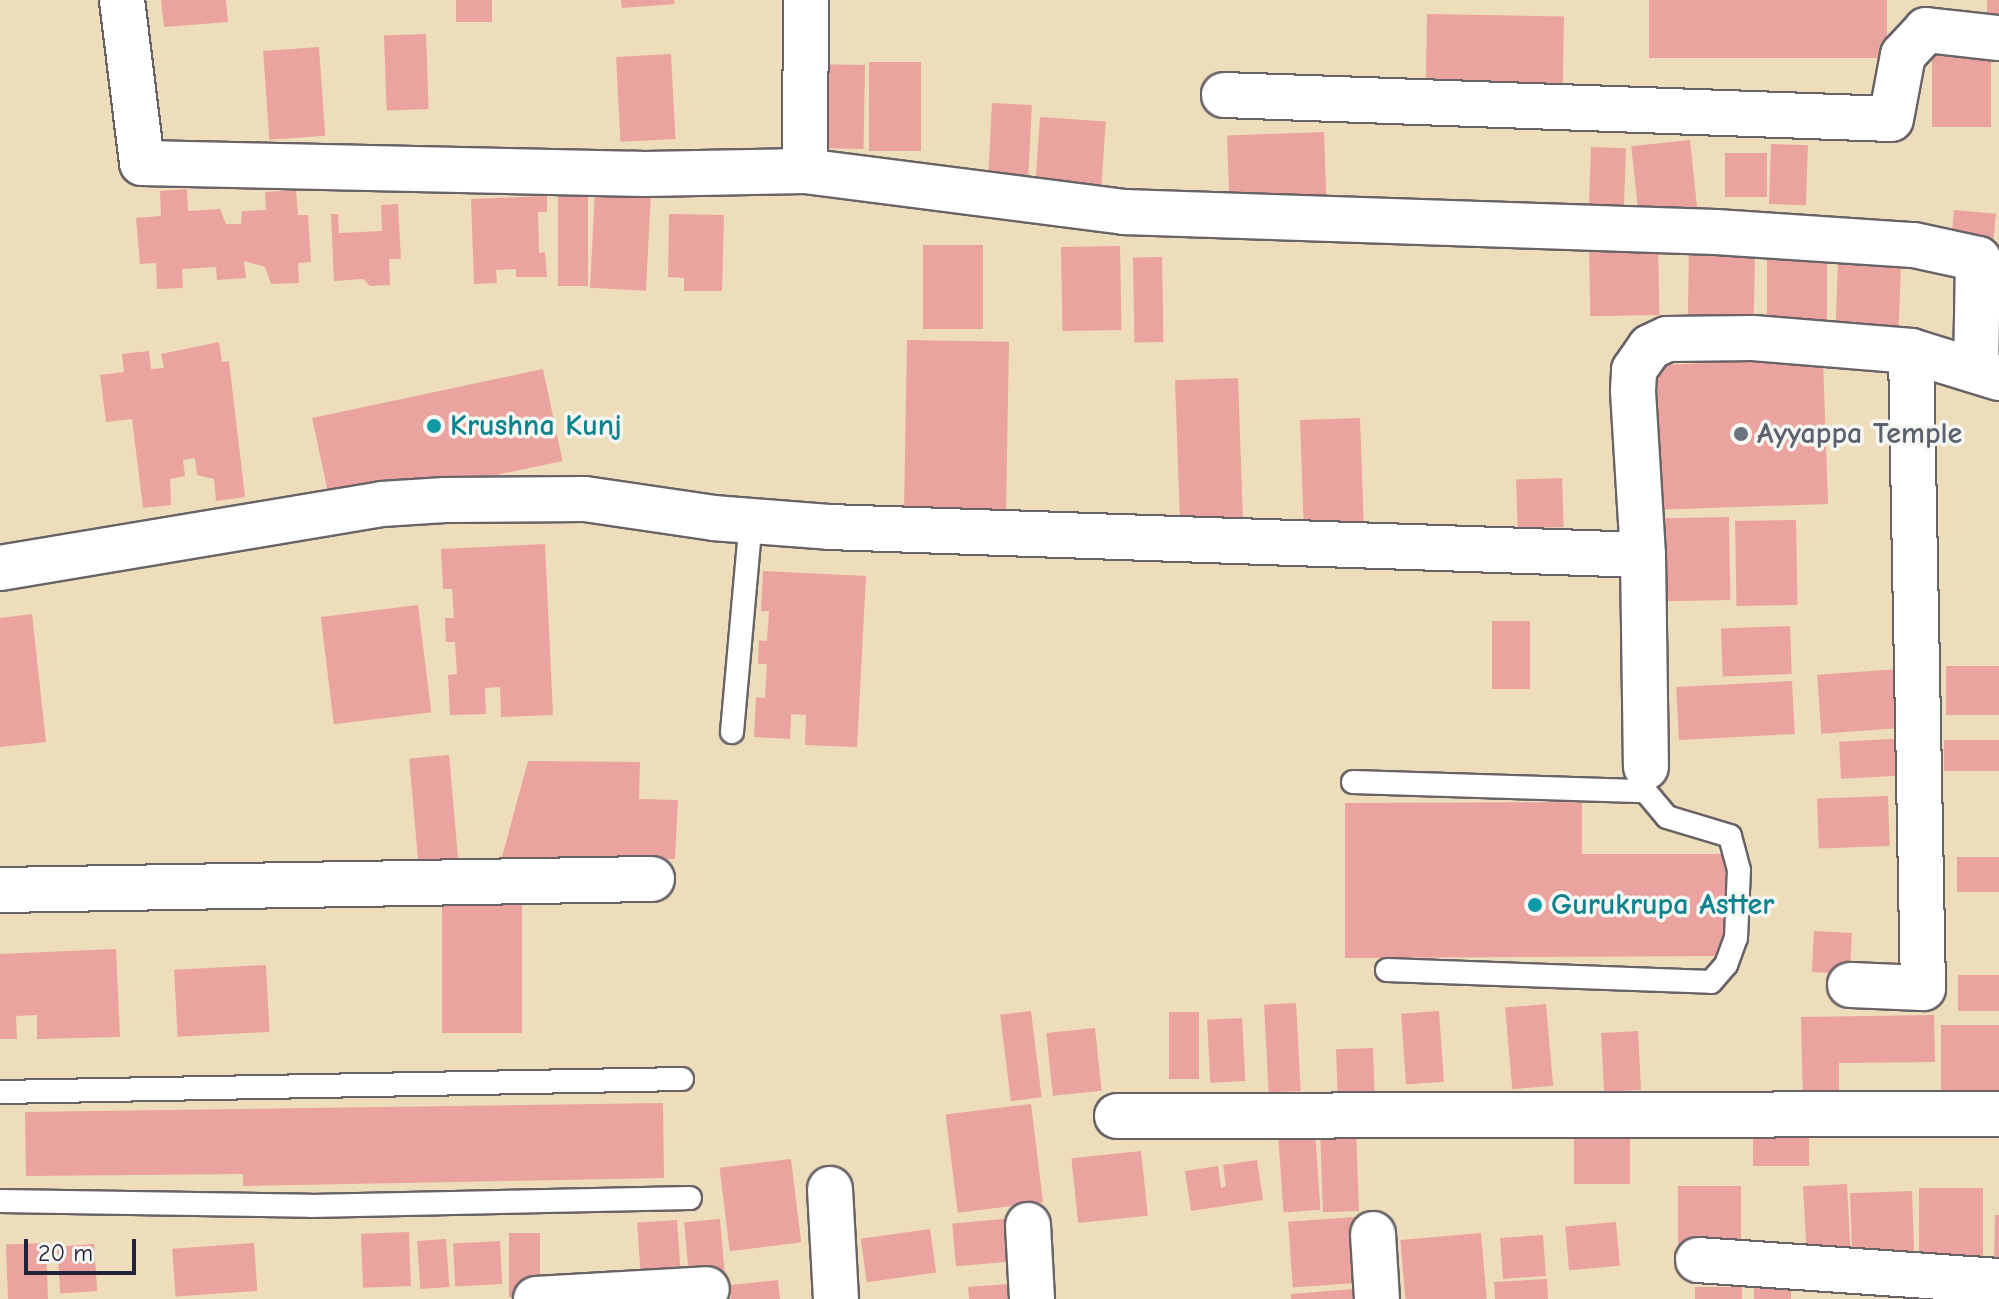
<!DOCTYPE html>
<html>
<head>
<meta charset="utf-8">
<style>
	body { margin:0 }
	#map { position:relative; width:1999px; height:1299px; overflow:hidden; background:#edb; font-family:"Comic Neue",sans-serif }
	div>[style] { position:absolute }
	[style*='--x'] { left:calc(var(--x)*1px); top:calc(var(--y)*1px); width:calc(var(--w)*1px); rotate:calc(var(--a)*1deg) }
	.building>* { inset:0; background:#eba39f; transform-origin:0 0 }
	.roads { filter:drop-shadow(2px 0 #696368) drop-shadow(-2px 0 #696368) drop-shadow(0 2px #696368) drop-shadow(0 -2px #696368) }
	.lane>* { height:22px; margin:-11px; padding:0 11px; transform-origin:11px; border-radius:11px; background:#fff }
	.street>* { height:44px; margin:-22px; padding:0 22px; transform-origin:22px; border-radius:22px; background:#fff }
	.dots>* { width:22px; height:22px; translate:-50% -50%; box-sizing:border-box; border:4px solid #f6f6f2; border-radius:50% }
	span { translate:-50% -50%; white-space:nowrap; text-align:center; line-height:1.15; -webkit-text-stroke:7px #f6f6f2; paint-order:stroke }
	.culture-label { font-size:30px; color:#0d838f; font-weight:700 }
	.left { translate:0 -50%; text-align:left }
	.worship-label { font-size:30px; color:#5b616d; font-weight:700 }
	.scale { position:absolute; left:24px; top:1239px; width:112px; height:36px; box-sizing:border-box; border:4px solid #22223b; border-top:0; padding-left:10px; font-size:24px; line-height:28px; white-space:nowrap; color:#22223b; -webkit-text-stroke:6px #f6f6f2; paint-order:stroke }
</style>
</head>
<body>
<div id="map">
	<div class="building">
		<div style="clip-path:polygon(161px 0,226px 0,228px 22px,164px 27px)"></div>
		<div style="left:456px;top:0;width:36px;height:22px"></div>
		<div style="clip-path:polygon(621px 0,674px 0,675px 4px,622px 8px)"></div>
		<div style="left:1649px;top:0;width:238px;height:58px"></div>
		<div style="left:1987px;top:0;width:12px;height:22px"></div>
		<div style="left:1427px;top:14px;width:137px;height:78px;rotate:1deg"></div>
		<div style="left:426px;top:34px;width:75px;height:42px;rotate:88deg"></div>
		<div style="left:319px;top:47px;width:89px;height:56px;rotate:86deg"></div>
		<div style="left:671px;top:54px;width:85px;height:55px;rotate:87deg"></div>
		<div style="left:1932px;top:55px;width:59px;height:72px"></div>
		<div style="left:869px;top:62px;width:52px;height:89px"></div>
		<div style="left:810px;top:64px;width:55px;height:84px;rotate:1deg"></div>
		<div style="left:992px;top:103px;width:40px;height:84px;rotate:3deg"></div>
		<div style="left:1040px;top:117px;width:66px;height:78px;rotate:4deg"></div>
		<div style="left:1324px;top:132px;width:69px;height:97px;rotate:88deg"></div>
		<div style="left:1690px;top:140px;width:69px;height:59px;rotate:84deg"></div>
		<div style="left:1771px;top:144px;width:37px;height:60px;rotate:2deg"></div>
		<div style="left:1591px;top:147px;width:35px;height:68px;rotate:2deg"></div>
		<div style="left:1725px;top:153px;width:42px;height:44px"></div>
		<div style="clip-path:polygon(187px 189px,188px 211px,220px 209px,226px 224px,241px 224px,242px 211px,266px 210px,265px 192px,296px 190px,298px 215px,308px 215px,311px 262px,298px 263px,299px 283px,271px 284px,265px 267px,244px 261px,246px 278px,217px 280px,216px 267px,182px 269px,183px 288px,157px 289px,156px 263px,140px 264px,136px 218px,161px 216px,160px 191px)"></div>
		<div style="left:595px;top:192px;width:56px;height:96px;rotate:3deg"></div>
		<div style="left:558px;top:194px;width:30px;height:92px"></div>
		<div style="clip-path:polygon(547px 196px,547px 212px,538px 212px,539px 253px,545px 252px,547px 277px,516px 277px,516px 269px,496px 270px,497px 283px,474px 284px,471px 199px)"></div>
		<div style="clip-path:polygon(398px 204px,401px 259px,389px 259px,390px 285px,370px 286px,363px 279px,334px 281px,331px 214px,338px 214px,339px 233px,382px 231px,381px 205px)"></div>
		<div style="left:1954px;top:210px;width:42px;height:33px;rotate:5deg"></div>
		<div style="clip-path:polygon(669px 214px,724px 215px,722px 291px,684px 291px,684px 278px,668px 277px)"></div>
		<div style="left:1658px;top:241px;width:74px;height:69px;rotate:89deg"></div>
		<div style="left:923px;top:245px;width:60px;height:84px"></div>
		<div style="left:1120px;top:246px;width:84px;height:59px;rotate:89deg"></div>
		<div style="left:1689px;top:248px;width:66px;height:79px;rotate:1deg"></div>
		<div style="left:1767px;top:256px;width:60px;height:76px"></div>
		<div style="left:1162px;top:257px;width:85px;height:29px;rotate:89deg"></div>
		<div style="left:1838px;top:260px;width:63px;height:74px;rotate:2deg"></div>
		<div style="left:907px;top:340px;width:102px;height:175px;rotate:1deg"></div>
		<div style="clip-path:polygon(219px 342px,222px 362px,229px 361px,245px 497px,216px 501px,214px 479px,197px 475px,195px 458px,183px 460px,185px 476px,170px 479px,171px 505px,143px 508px,132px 419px,106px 422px,100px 375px,124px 372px,122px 354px,149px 351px,151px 369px,164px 368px,161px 354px)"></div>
		<div style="left:1823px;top:359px;width:145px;height:169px;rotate:88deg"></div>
		<div style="left:543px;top:369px;width:94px;height:236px;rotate:78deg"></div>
		<div style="left:1238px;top:378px;width:145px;height:63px;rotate:88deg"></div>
		<div style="left:1360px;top:418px;width:103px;height:60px;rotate:88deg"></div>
		<div style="left:1562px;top:478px;width:49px;height:46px;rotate:88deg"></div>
		<div style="left:1729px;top:517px;width:83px;height:66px;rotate:89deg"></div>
		<div style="left:1796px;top:520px;width:85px;height:61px;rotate:89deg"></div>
		<div style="clip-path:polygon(545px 544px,553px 715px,501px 717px,500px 687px,485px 688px,486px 714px,450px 715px,448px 675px,457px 674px,455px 642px,446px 642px,445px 618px,454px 618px,452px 589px,443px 589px,441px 549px)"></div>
		<div style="clip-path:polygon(763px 571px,866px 576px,857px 747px,805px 745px,806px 715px,791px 714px,790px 739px,754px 737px,756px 697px,765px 698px,767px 664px,758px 664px,759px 640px,767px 641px,769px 611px,761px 611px)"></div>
		<div style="left:418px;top:605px;width:108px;height:98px;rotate:83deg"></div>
		<div style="clip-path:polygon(32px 614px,46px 742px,0 747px,0 618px)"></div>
		<div style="left:1492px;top:621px;width:38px;height:68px"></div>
		<div style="left:1790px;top:626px;width:48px;height:69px;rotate:88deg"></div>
		<div style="left:1946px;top:666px;width:53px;height:49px"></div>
		<div style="left:1900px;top:669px;width:59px;height:83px;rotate:86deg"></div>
		<div style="left:1792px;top:681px;width:53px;height:116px;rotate:87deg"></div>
		<div style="left:1911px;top:738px;width:37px;height:72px;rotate:87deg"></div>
		<div style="left:1944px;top:740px;width:55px;height:31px"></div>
		<div style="left:449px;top:755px;width:116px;height:40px;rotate:85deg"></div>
		<div style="clip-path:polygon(528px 761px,640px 762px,639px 799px,678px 800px,675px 859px,502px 857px)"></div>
		<div style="left:1888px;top:796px;width:50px;height:71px;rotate:88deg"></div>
		<div style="clip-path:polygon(1582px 802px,1582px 854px,1725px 854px,1725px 956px,1345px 958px,1345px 803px)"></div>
		<div style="left:1999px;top:857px;width:35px;height:42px;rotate:90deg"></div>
		<div style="left:522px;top:891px;width:142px;height:80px;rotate:90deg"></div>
		<div style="left:1814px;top:931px;width:38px;height:41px;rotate:3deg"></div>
		<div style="clip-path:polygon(116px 949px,120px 1037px,37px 1039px,37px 1015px,16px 1016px,17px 1039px,0 1039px,0 954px)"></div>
		<div style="left:266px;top:965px;width:67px;height:92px;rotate:87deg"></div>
		<div style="left:1999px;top:975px;width:36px;height:41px;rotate:90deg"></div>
		<div style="left:1296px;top:1003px;width:88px;height:32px;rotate:87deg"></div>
		<div style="left:1546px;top:1004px;width:82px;height:41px;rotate:85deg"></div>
		<div style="left:1031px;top:1011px;width:87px;height:31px;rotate:83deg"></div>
		<div style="left:1439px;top:1011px;width:71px;height:38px;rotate:86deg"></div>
		<div style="left:1169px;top:1012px;width:30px;height:67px"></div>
		<div style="clip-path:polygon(1934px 1015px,1935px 1062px,1839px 1063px,1839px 1105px,1803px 1106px,1801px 1017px)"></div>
		<div style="left:1242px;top:1018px;width:63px;height:35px;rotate:87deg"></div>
		<div style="left:1999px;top:1025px;width:76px;height:58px;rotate:90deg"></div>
		<div style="left:1095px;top:1028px;width:63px;height:49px;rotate:84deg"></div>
		<div style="left:1638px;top:1031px;width:59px;height:37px;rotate:87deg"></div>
		<div style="left:1373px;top:1048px;width:54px;height:37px;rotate:88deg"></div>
		<div style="clip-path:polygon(663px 1103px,664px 1178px,243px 1186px,243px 1174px,26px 1176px,25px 1112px)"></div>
		<div style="left:1031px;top:1104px;width:99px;height:86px;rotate:83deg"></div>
		<div style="left:1753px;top:1123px;width:56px;height:43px"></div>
		<div style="left:1630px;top:1126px;width:58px;height:56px;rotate:90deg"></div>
		<div style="left:1356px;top:1128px;width:83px;height:36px;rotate:88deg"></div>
		<div style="left:1315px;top:1132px;width:78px;height:37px;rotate:86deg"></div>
		<div style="left:1141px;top:1151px;width:65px;height:70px;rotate:84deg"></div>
		<div style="left:791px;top:1159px;width:84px;height:72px;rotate:83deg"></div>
		<div style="clip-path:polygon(1257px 1160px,1263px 1200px,1191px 1211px,1185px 1171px,1218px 1166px,1221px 1188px,1226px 1186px,1223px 1165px)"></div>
		<div style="left:1847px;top:1184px;width:68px;height:44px;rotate:87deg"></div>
		<div style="left:1678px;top:1186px;width:63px;height:71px"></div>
		<div style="left:1919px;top:1188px;width:64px;height:80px"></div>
		<div style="left:1912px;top:1191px;width:70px;height:62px;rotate:88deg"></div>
		<div style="clip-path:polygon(1995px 1215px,1999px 1215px,1999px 1266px,1994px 1265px)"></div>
		<div style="left:1355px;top:1217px;width:66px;height:67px;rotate:86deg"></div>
		<div style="left:1015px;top:1218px;width:43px;height:63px;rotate:85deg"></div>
		<div style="left:720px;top:1219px;width:58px;height:36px;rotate:85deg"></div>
		<div style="left:677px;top:1220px;width:64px;height:40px;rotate:86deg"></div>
		<div style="left:1616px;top:1222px;width:44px;height:51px;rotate:85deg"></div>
		<div style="left:930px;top:1229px;width:44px;height:70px;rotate:82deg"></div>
		<div style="left:409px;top:1232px;width:54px;height:48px;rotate:88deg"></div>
		<div style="left:509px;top:1233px;width:31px;height:64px"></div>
		<div style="left:1481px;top:1233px;width:66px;height:81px;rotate:85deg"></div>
		<div style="left:1543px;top:1235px;width:41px;height:43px;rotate:86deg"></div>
		<div style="left:446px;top:1239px;width:48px;height:29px;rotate:86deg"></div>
		<div style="left:500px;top:1241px;width:43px;height:47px;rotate:87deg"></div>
		<div style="left:46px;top:1243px;width:56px;height:40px;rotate:88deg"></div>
		<div style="left:254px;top:1243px;width:48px;height:82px;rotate:86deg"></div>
		<div style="left:94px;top:1244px;width:47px;height:37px;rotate:86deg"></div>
		<div style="clip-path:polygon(1547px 1279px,1548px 1299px,1495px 1299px,1494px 1282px)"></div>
		<div style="clip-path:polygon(778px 1280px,780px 1299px,731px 1299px,730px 1285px)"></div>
		<div style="clip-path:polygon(1008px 1284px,1010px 1299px,969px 1299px,968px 1287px)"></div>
		<div style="left:1742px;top:1287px;width:12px;height:47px;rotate:90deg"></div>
		<div style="clip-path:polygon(1754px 1288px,1791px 1290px,1791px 1299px,1754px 1299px)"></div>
		<div style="clip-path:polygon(1353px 1289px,1354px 1299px,1291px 1299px,1291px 1294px)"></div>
	</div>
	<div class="roads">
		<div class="lane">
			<div style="--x:732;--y:732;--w:212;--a:-84.9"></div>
			<div style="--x:1353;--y:782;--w:292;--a:1.8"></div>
			<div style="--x:1645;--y:791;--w:15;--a:-90"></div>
			<div style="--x:1387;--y:970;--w:324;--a:2.1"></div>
			<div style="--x:1711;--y:982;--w:23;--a:-49"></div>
			<div style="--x:1726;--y:965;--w:29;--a:-70"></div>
			<div style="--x:1736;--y:938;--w:68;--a:-87.5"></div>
			<div style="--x:1739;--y:870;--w:35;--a:-105"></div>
			<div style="--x:1730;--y:836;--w:66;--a:-163.2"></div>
			<div style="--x:1667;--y:817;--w:34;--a:-130"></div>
			<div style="--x:0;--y:1092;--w:682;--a:-1.09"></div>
			<div style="--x:0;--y:1201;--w:310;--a:0.9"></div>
			<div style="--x:310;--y:1206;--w:380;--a:-1.2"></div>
		</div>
		<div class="street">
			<div style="--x:122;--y:0;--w:164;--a:83"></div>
			<div style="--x:142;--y:163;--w:503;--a:1.25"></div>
			<div style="--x:645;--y:174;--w:160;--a:-1.1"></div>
			<div style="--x:805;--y:171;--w:322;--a:7.3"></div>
			<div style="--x:1124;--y:212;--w:592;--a:1.93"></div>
			<div style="--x:1716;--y:232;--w:198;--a:3.8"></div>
			<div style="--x:1914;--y:245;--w:66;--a:12.3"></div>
			<div style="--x:1978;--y:259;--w:110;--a:91"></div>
			<div style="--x:1224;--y:95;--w:667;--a:2.06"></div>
			<div style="--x:1891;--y:119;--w:65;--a:-79.4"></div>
			<div style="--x:1903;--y:55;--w:34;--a:-47"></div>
			<div style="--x:1926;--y:30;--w:73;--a:6.3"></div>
			<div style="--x:805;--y:171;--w:171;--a:-89.7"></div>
			<div style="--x:1643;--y:555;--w:212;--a:89.2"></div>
			<div style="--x:0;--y:568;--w:387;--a:-9.5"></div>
			<div style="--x:382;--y:504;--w:63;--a:-3.6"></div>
			<div style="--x:445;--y:500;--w:140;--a:-0.4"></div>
			<div style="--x:585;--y:499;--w:129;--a:8.4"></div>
			<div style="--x:713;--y:518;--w:116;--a:4.4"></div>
			<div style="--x:829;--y:527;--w:814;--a:1.97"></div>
			<div style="--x:1643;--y:555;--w:164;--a:-93.5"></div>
			<div style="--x:1633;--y:391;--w:21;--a:-87"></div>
			<div style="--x:1634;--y:370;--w:28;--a:-55"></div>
			<div style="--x:1650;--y:347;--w:19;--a:-25"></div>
			<div style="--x:1667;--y:339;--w:86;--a:-0.7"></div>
			<div style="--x:1753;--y:338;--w:159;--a:4.7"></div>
			<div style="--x:1911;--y:351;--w:92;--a:17.1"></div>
			<div style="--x:0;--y:890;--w:652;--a:-0.97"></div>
			<div style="--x:1850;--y:985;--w:73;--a:2.4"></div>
			<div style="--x:1923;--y:988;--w:637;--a:-91.08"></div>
			<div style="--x:1117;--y:1116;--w:882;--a:-0.13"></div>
			<div style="--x:830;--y:1189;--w:110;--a:86.9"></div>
			<div style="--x:1028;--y:1225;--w:74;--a:86.9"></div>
			<div style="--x:1373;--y:1234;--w:65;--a:86.5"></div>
			<div style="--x:1698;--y:1260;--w:302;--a:4"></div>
			<div style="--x:536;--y:1299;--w:171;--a:-3.3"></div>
		</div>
	</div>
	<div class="dots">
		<div style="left:434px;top:426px;background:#0f9aa8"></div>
		<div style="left:1741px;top:434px;background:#6b7280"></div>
		<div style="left:1535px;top:905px;background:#0f9aa8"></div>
	</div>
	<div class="culture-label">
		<span class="left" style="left:450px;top:426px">Krushna Kunj</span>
		<span class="left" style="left:1551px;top:905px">Gurukrupa Astter</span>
	</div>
	<div class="worship-label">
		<span class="left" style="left:1757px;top:434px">Ayyappa Temple</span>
	</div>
	<div class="scale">20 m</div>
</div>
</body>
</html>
